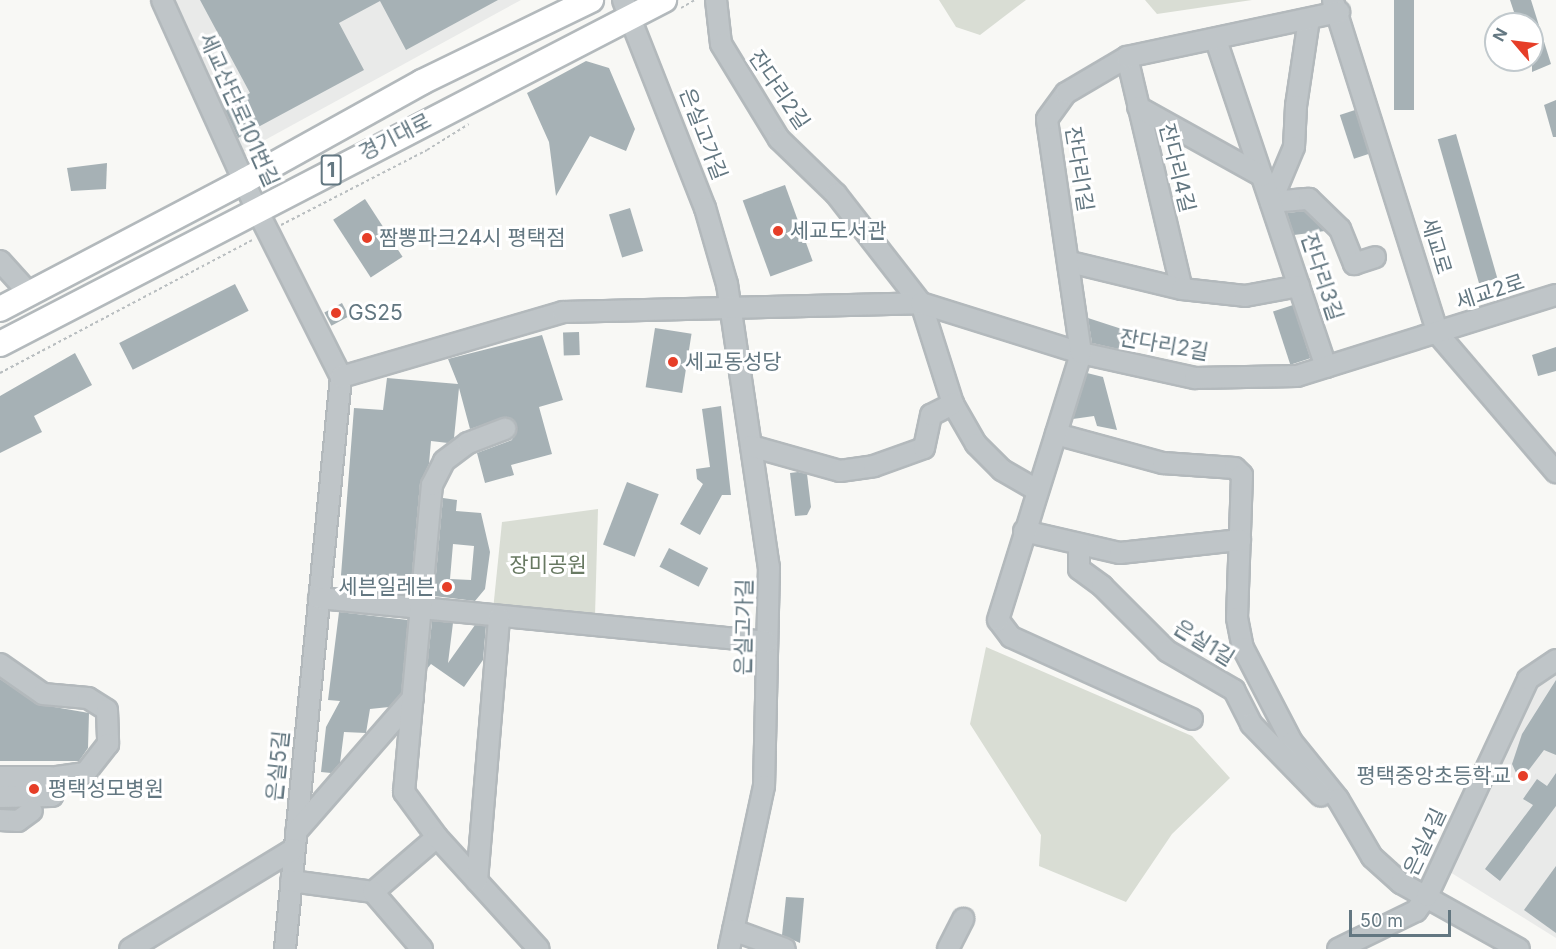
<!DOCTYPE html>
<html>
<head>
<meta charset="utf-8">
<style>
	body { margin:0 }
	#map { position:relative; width:1556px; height:949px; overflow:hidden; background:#f8f8f5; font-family:Inter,"Noto Sans KR",sans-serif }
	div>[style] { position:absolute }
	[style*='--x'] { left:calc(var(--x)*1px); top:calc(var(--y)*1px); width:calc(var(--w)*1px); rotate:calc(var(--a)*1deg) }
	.built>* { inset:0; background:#e9eae9 }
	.green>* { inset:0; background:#d9ddd4 }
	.building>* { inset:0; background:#a6b1b5; transform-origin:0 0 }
	.path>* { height:2px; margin-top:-1px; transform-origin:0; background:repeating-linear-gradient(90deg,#b9bec0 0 3px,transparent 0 6px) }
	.roads { filter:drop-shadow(2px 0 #b3b9bc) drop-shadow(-2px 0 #b3b9bc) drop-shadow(0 2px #b3b9bc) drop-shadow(0 -2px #b3b9bc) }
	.minor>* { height:20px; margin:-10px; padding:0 10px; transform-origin:10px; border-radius:10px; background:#bfc5c8 }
	.major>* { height:24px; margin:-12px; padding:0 12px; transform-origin:12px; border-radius:12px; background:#fff }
	.dots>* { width:16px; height:16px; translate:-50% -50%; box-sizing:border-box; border:3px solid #fff; border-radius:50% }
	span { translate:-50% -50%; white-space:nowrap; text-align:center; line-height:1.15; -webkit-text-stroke:6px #fff; paint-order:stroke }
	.shield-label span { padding:2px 4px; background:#fff; border:2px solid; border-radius:4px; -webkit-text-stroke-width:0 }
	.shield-label { font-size:20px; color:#637781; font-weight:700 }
	.street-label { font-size:21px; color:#637781 }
	.poi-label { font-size:21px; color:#637781 }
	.left { translate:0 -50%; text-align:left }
	.right { translate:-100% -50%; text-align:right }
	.park-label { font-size:21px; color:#687962 }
	.north { position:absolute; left:1484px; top:12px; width:60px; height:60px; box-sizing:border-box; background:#fff; border:2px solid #c1c9cd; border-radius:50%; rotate:298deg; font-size:16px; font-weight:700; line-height:24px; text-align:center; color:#637781 }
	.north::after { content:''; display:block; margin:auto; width:21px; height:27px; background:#e63e28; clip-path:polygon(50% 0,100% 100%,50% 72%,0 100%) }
	.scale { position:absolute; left:1349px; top:910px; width:102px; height:27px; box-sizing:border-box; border:3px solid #637781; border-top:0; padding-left:8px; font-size:18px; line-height:21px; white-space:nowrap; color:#637781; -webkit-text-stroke:4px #fff; paint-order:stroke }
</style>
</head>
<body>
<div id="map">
	<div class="built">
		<div style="clip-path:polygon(161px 0,521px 0,243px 152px)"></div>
		<div style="clip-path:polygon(1556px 667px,1556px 938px,1445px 869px,1534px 682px)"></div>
	</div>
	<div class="green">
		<div style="clip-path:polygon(939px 0,1026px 0,980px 35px,956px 27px)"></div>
		<div style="clip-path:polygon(1145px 0,1252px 0,1157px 14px)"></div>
		<div style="clip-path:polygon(598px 509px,595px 616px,493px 610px,502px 522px)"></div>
		<div style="clip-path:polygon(986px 647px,1192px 736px,1230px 778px,1172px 834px,1126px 902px,1039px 866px,1041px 835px,970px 724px)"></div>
	</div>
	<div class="building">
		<div style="clip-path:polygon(200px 0,498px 0,406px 50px,380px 1px,339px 23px,364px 70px,238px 138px,224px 108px,250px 93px)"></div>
		<div style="left:1394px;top:0;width:20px;height:110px"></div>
		<div style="clip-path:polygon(1510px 0,1531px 0,1551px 64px,1532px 72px,1532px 24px,1518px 24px)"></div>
		<div style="clip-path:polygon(586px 61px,609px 68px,635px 129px,626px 151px,590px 136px,556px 196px,549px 142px,527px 93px)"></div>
		<div style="clip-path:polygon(1556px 100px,1556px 137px,1553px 137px,1544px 105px)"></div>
		<div style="left:1355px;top:110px;width:46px;height:16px;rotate:72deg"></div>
		<div style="left:1456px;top:134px;width:150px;height:19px;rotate:74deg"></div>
		<div style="clip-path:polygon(107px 163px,106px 189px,71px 191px,67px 168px)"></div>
		<div style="left:785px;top:185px;width:81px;height:45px;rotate:70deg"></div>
		<div style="left:365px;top:199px;width:69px;height:38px;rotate:57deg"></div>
		<div style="left:630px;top:208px;width:45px;height:22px;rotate:73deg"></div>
		<div style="clip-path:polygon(1305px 211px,1325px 231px,1294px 235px,1287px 213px)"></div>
		<div style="left:235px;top:284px;width:30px;height:130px;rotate:63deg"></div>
		<div style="left:342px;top:303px;width:15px;height:20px;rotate:62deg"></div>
		<div style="left:1293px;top:305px;width:56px;height:21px;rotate:72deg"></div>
		<div style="clip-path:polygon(1088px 318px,1134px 333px,1127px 351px,1092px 343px)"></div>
		<div style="left:655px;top:328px;width:37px;height:60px;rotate:9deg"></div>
		<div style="left:579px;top:332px;width:23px;height:16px;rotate:88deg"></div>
		<div style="clip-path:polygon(542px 335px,563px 400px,539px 407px,552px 454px,511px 465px,514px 475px,485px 483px,477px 453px,512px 440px,516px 425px,506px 417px,470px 429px,459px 388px,454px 438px,448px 443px,431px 441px,429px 464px,420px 483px,410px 595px,340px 588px,354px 408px,383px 410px,387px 378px,458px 384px,448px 359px)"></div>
		<div style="clip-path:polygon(1556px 347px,1556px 371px,1538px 376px,1532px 355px)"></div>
		<div style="clip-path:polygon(75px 353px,92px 385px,34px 416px,42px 432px,0 453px,0 396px)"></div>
		<div style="clip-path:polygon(1087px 373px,1103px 377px,1117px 430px,1097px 426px,1094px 416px,1073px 419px)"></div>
		<div style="clip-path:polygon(721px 406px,731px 495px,722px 495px,700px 535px,680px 524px,703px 484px,697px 479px,696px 469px,710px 467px,702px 409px)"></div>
		<div style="clip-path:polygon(798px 472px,807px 474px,811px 507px,807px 515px,795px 516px,790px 473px)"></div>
		<div style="left:627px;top:482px;width:34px;height:67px;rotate:21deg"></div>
		<div style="clip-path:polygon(evenodd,443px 498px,457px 500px,456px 511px,481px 513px,490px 552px,485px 589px,475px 601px,434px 596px,443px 498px,453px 544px,474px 546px,471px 580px,450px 579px,453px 544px)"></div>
		<div style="left:669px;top:548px;width:44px;height:21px;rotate:27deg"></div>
		<div style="clip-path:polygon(339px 612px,408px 620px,401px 694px,389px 707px,370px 709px,366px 733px,344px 732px,340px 763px,331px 773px,321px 772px,326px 727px,340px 701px,328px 700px)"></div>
		<div style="clip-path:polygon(432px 621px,453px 623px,448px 663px,475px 625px,486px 626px,483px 660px,464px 687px,431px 664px,427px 669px)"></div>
		<div style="clip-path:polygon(0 679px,37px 704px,89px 713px,88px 748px,79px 761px,0 761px)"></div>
		<div style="clip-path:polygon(1556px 680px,1556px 755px,1544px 750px,1525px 775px,1517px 775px,1512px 764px,1522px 734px)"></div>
		<div style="clip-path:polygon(1556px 773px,1556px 806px,1500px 881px,1485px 869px,1533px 805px,1523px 799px,1537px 779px,1547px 786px)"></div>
		<div style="clip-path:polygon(1556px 866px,1556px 933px,1524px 910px)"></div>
		<div style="clip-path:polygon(786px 897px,804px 898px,800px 943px,782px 935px)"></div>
	</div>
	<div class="path">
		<div style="--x:681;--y:8;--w:16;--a:-30"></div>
		<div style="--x:281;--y:225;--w:164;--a:-27.2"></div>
		<div style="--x:427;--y:150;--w:49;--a:-31.8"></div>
		<div style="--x:0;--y:373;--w:285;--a:-27.8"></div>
	</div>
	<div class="roads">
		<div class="minor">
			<div style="--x:162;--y:0;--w:228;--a:65.7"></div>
			<div style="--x:256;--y:208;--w:189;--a:63.3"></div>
			<div style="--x:341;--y:377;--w:575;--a:95.59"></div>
			<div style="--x:623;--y:0;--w:224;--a:68.5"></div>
			<div style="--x:705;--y:208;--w:79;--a:73.9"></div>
			<div style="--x:727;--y:284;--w:286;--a:81.6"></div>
			<div style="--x:769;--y:567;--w:219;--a:91.3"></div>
			<div style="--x:764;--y:786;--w:167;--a:102.1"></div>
			<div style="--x:716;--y:0;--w:44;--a:83.5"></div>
			<div style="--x:721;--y:44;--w:111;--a:58.6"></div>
			<div style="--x:779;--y:139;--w:79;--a:44"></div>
			<div style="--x:836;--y:194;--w:138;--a:52.1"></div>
			<div style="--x:921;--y:303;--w:106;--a:72.4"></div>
			<div style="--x:953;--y:404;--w:46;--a:60.1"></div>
			<div style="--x:976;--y:444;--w:37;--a:45"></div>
			<div style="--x:1002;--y:470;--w:39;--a:30"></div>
			<div style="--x:1333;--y:1;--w:349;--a:72.5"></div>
			<div style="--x:1438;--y:334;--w:182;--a:49.5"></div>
			<div style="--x:1309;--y:19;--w:88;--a:98.5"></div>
			<div style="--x:1296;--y:106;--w:41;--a:92.8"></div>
			<div style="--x:1294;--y:147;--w:60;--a:112.7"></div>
			<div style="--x:1271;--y:202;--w:38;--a:-5"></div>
			<div style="--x:1309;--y:199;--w:43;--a:44.1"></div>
			<div style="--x:1340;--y:229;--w:38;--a:68"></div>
			<div style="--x:1354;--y:264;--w:22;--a:-18"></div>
			<div style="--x:1216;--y:40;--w:345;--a:71.4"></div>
			<div style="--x:1127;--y:57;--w:238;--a:76.7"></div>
			<div style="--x:1138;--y:107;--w:142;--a:29.1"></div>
			<div style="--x:0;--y:261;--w:43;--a:47.8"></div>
			<div style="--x:1070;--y:262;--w:115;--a:13.6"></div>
			<div style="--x:1182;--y:289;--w:63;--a:6.3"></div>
			<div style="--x:1245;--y:296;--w:55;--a:-10.5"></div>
			<div style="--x:341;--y:377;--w:231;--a:-16.3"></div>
			<div style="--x:563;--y:312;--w:358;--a:-1.4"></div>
			<div style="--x:921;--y:303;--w:168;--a:17.4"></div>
			<div style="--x:1081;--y:353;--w:117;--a:12.4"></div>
			<div style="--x:1195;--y:378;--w:102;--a:-1.1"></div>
			<div style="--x:1297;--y:376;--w:271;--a:-17.4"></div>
			<div style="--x:1056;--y:434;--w:111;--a:15.2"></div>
			<div style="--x:1163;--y:463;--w:72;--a:4"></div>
			<div style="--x:1235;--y:468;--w:10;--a:45"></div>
			<div style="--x:1242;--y:475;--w:143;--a:92"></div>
			<div style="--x:1237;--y:618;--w:31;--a:79"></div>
			<div style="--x:1243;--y:648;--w:106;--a:62.5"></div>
			<div style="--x:1292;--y:742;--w:73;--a:51.1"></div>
			<div style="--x:1338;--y:799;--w:67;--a:59.6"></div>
			<div style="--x:1372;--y:857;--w:39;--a:42"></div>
			<div style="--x:1401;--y:883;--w:135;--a:29.2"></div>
			<div style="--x:751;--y:446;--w:92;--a:15.7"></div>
			<div style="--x:840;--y:471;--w:34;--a:-8"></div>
			<div style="--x:874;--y:466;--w:53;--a:-19.8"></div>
			<div style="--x:924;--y:448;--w:34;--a:-78"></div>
			<div style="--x:931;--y:415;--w:25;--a:-27"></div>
			<div style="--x:1024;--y:531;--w:98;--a:12.9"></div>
			<div style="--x:1120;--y:553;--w:121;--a:-6.2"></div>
			<div style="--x:1079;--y:545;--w:24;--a:90"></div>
			<div style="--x:1079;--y:569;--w:29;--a:36"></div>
			<div style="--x:1102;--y:586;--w:92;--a:45"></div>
			<div style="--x:1167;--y:651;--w:78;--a:30.2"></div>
			<div style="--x:1234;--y:690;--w:38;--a:63"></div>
			<div style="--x:1251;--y:724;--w:100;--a:45.8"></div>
			<div style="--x:319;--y:598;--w:450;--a:5.6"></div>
			<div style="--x:0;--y:664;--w:52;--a:34.9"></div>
			<div style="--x:43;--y:694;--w:45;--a:5.1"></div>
			<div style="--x:88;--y:698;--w:22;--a:32"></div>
			<div style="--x:107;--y:710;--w:34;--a:88"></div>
			<div style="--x:108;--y:744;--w:37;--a:128"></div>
			<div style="--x:85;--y:773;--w:30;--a:172"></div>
			<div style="--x:1192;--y:719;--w:199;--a:-155.6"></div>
			<div style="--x:1011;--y:637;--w:21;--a:-127"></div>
			<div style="--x:998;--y:620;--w:280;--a:-72.7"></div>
			<div style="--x:1081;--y:353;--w:236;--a:-98.3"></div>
			<div style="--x:1047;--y:119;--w:32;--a:-54"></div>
			<div style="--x:1066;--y:93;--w:71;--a:-30.5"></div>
			<div style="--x:1127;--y:57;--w:217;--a:-12"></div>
			<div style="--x:0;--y:777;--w:49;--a:0"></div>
			<div style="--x:49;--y:777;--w:10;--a:24"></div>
			<div style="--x:58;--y:781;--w:16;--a:112"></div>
			<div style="--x:52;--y:796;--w:52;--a:178.9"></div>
			<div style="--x:0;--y:820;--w:18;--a:3"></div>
			<div style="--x:18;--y:821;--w:17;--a:-36"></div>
			<div style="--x:296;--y:832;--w:178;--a:-48.9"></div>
			<div style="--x:437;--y:837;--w:56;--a:-126.3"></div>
			<div style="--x:404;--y:792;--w:308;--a:-84.8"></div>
			<div style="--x:432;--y:485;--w:27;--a:-63"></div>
			<div style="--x:444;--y:461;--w:30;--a:-37"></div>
			<div style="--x:468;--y:443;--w:40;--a:-21"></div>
			<div style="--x:291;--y:881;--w:83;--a:7.6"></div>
			<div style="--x:373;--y:892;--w:84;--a:-40.7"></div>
			<div style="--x:437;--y:837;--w:151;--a:47.7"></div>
			<div style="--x:477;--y:881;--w:265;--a:-85.2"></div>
			<div style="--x:373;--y:892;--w:75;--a:49.3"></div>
			<div style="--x:733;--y:930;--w:55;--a:20.1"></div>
			<div style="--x:130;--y:949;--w:192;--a:-31.4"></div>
			<div style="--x:948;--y:949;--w:34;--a:-63"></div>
			<div style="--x:1338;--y:949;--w:87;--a:-26"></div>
			<div style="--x:1416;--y:911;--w:19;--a:-54"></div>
			<div style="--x:1427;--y:896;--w:239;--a:-65"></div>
			<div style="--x:1528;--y:679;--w:34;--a:-34"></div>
		</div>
		<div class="major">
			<div style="--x:0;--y:309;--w:278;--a:-27.7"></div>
			<div style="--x:246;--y:180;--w:201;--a:-29.1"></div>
			<div style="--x:422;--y:82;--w:188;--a:-25.9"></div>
			<div style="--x:0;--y:344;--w:748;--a:-27.39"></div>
		</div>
	</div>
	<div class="dots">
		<div style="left:778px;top:231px;background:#e63e28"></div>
		<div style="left:367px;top:238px;background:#e63e28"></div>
		<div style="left:336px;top:313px;background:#e63e28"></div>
		<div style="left:673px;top:362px;background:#e63e28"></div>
		<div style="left:447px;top:587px;background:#e63e28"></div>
		<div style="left:1523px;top:776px;background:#e63e28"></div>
		<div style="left:34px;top:789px;background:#e63e28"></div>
	</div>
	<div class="shield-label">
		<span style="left:331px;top:170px">1</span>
	</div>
	<div class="street-label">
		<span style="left:779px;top:90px;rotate:56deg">잔다리2길</span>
		<span style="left:239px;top:110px;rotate:66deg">세교산단로101번길</span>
		<span style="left:703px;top:134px;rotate:69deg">은실고가길</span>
		<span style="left:395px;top:137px;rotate:-27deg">경기대로</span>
		<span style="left:1177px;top:168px;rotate:76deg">잔다리4길</span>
		<span style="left:1079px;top:169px;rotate:81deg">잔다리1길</span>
		<span style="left:1436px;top:246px;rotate:73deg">세교로</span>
		<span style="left:1322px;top:277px;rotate:72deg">잔다리3길</span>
		<span style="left:1490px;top:292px;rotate:-18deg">세교2로</span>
		<span style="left:1164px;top:345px;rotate:10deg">잔다리2길</span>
		<span style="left:744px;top:627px;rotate:-89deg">은실고가길</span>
		<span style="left:1204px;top:643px;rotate:32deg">은실1길</span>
		<span style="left:278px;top:766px;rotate:-84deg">은실5길</span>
		<span style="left:1425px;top:842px;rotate:-65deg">은실4길</span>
	</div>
	<div class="poi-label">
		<span class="left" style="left:790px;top:231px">세교도서관</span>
		<span class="left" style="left:379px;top:238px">짬뽕파크24시 평택점</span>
		<span class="left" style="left:348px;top:313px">GS25</span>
		<span class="left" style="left:685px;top:362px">세교동성당</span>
		<span class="right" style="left:435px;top:587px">세븐일레븐</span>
		<span class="right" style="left:1511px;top:776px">평택중앙초등학교</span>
		<span class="left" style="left:48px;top:789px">평택성모병원</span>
	</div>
	<div class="park-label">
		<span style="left:548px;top:565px">장미공원</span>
	</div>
	<div class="north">N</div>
	<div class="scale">50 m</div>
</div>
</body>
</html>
